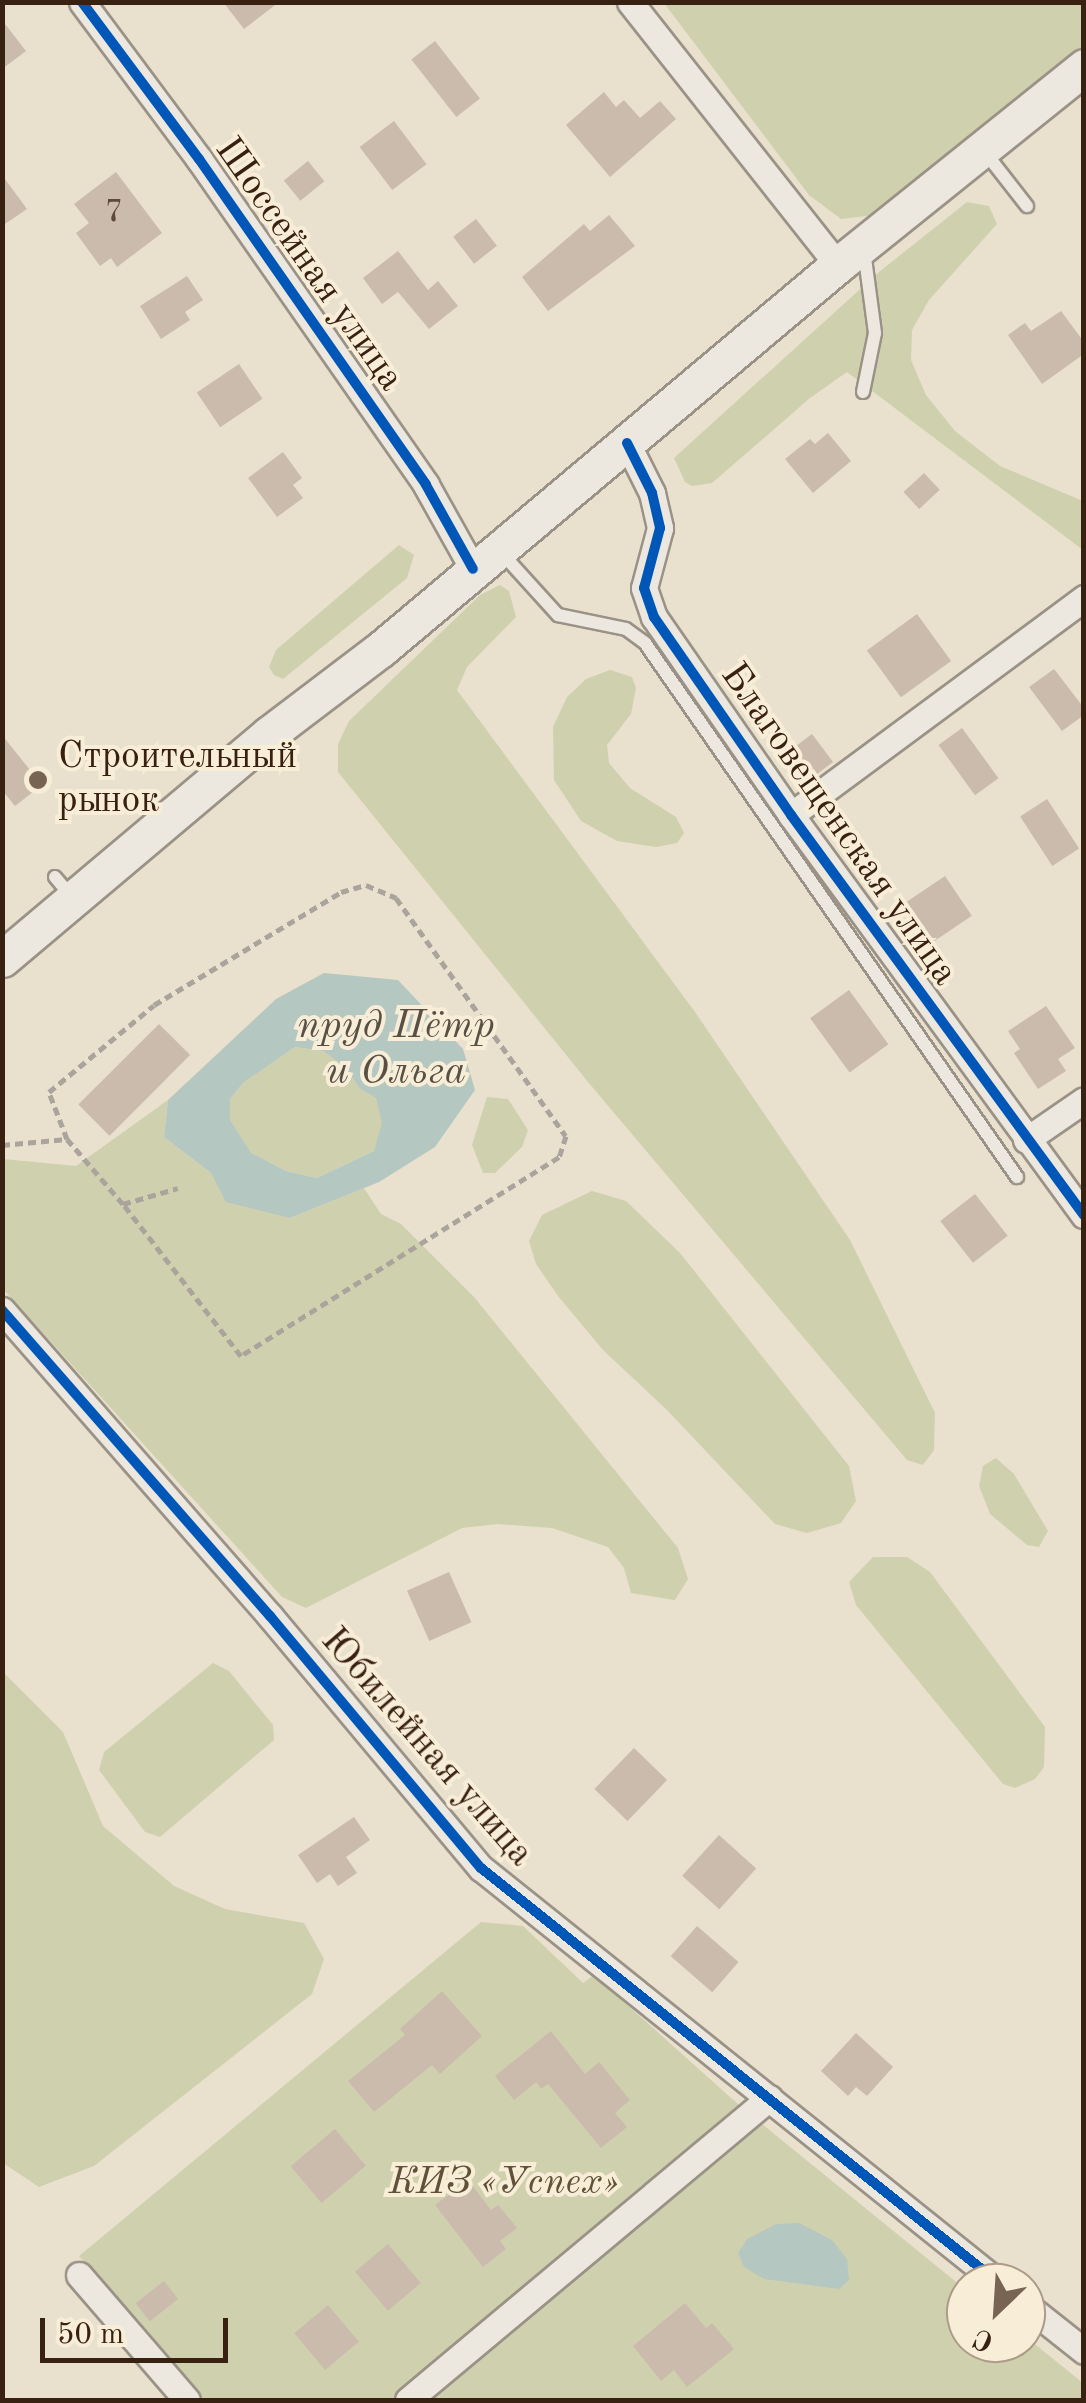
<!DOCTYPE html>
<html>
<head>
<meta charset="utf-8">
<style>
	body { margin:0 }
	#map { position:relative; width:1086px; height:2403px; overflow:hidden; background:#e9e0cd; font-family:"Old Standard TT",serif }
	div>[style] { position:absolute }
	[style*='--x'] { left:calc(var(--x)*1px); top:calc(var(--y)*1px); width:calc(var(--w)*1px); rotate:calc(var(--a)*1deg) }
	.green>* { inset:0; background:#cfd1ae }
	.water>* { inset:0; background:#b5c7c1 }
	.building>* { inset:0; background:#cbbbad; transform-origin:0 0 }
	.path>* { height:5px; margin-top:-2.5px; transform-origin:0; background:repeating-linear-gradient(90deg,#aba49d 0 8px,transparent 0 13px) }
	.roads { filter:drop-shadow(2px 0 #9a9286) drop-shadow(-2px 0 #9a9286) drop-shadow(0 2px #9a9286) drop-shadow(0 -2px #9a9286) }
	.service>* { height:12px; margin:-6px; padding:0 6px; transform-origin:6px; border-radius:6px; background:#ece8df }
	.minor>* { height:25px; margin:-12.5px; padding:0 12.5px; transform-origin:12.5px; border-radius:12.5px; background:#ece8df }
	.secondary>* { height:35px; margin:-17.5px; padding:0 17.5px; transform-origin:17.5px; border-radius:17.5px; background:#ece8df }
	.cycleway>* { height:10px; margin:-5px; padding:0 5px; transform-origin:5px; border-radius:5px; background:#0057b8 }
	.dots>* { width:28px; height:28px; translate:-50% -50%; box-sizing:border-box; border:5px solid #f8edd7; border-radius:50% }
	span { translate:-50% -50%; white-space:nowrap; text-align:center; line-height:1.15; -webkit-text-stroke:8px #f8edd7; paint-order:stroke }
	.number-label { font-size:32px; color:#5e4839 }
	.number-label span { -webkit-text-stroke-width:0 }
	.street-label { font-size:38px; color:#392112 }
	.poi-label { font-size:38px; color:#392112 }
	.left { translate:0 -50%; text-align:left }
	.park-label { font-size:38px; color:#605239; font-style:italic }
	.water-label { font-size:40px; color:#585045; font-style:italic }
	.frame { position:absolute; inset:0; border:5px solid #392112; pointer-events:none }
	.north { position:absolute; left:946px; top:2263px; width:100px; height:100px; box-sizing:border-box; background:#f8edd7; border:2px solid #ac9b88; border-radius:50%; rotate:205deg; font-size:28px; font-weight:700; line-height:40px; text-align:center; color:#392112 }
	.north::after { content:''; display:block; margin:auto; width:35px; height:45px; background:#776453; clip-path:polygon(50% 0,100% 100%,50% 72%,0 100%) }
	.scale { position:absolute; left:40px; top:2318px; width:188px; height:45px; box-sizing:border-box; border:5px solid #392112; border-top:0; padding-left:12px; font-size:30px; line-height:35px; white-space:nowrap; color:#392112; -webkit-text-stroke:8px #f8edd7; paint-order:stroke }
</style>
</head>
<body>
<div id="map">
	<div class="green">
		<div style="clip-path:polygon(664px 3px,1083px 3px,1083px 45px,874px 215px,841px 219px,809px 195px)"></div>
		<div style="clip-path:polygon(967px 202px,989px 206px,997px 224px,929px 300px,912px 330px,911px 360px,926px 395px,955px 431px,1000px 466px,1083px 501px,1083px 550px,847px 372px,810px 398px,712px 483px,692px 486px,685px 482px,674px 458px,879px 272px)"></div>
		<div style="clip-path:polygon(399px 545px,414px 555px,407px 578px,283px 679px,274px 675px,269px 667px,276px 650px)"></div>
		<div style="clip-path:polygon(500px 585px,509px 591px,516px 617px,467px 667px,457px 690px,695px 1012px,850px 1240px,935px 1413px,934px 1450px,923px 1465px,907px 1460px,588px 1082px,338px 772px,338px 744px,349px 721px,480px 595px)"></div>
		<div style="clip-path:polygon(610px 670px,632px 677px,636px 688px,631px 714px,607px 745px,609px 763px,630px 788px,676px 817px,684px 833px,677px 843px,656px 847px,617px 841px,581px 821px,554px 780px,553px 727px,567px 697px,586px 679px)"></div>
		<div style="clip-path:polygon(295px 1047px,323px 1051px,345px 1067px,360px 1089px,376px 1098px,383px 1123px,374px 1151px,317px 1178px,286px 1171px,250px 1153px,230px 1121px,230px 1099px,243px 1083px)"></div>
		<div style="clip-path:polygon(487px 1097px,508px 1099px,528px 1130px,522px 1147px,495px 1173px,483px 1173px,472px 1145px)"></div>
		<div style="clip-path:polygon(168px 1100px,164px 1137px,211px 1173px,290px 1218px,364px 1188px,381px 1214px,401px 1224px,474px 1297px,678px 1548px,688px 1579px,675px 1600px,631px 1593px,624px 1568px,608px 1547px,552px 1528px,498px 1524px,462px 1528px,306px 1608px,282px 1597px,3px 1289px,3px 1159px,76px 1166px)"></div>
		<div style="clip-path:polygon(592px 1191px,626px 1201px,680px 1253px,849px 1466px,856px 1501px,841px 1523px,807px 1533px,775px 1524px,667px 1410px,603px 1350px,558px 1296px,536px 1264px,529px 1241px,542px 1215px)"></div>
		<div style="clip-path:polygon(996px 1458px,1014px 1474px,1048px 1531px,1039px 1547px,1027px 1545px,990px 1514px,979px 1486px,983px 1466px)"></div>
		<div style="clip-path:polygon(873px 1557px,907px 1557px,930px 1572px,1045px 1727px,1044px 1767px,1035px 1779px,1015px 1788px,1003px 1784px,856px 1605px,849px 1582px)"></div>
		<div style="clip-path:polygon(213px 1663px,229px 1671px,273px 1725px,274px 1740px,160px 1837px,145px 1832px,99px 1770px,104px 1752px)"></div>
		<div style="clip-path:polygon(3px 1672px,63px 1732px,103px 1826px,174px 1886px,225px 1909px,304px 1923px,324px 1959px,312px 1994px,94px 2166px,39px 2187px,3px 2163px)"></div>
		<div style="clip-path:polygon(481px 1922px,523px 1926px,583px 1983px,594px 1975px,740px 2106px,966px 2290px,966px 2343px,1026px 2343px,1026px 2337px,1083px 2383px,1083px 2400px,205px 2400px,79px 2256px)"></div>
	</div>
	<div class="water">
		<div style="clip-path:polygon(evenodd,324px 973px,398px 980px,463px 1049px,475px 1090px,435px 1147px,379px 1182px,290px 1218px,226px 1202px,211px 1173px,164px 1137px,168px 1100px,276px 999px,324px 973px,295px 1047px,323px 1051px,345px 1067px,360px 1089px,376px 1098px,382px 1123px,374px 1151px,317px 1178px,286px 1171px,251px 1153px,230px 1120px,230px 1099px,243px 1083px,295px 1047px)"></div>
		<div style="clip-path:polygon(799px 2223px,832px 2240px,847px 2259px,849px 2280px,839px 2289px,764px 2279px,744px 2267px,738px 2253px,747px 2239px,776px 2224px)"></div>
	</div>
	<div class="building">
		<div style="clip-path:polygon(223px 2px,279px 2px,244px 29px)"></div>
		<div style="clip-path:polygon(2px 20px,26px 51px,2px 69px)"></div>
		<div style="left:435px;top:41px;width:73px;height:30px;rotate:52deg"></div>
		<div style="clip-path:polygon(604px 92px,616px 107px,624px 100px,640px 118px,660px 101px,676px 119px,610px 177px,566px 125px)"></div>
		<div style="left:394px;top:121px;width:54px;height:43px;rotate:53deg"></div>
		<div style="left:308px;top:161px;width:26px;height:31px;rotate:51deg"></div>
		<div style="clip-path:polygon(116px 172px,162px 233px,117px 267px,111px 258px,100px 266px,76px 233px,89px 223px,74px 204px)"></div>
		<div style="clip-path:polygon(2px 175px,27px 209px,2px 226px)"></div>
		<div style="clip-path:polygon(609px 215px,635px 246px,548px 311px,522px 277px,584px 224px,590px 231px)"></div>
		<div style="left:476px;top:219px;width:34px;height:29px;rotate:52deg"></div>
		<div style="clip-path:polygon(398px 251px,428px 290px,438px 281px,458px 306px,429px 329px,398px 292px,382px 304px,363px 278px)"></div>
		<div style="clip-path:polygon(187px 276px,203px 300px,185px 312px,190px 320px,161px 339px,140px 306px)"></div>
		<div style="clip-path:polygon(1061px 311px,1084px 342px,1084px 354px,1042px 384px,1008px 335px,1025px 323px,1031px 331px)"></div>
		<div style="left:239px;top:364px;width:42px;height:51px;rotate:56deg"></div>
		<div style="clip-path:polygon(828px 433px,851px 461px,813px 493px,785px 459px,810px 439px,815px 444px)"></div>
		<div style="clip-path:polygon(283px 452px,302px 478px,293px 485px,303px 498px,277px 517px,248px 478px)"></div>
		<div style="left:924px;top:473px;width:23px;height:28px;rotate:47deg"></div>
		<div style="left:917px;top:614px;width:58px;height:62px;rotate:54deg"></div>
		<div style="clip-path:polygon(1054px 669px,1084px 708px,1084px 715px,1062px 731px,1029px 687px)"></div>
		<div style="left:962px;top:728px;width:62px;height:29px;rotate:54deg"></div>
		<div style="left:812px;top:734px;width:35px;height:37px;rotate:53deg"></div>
		<div style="clip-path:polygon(2px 735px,42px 785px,15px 806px,2px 790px)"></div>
		<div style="left:1047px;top:799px;width:59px;height:32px;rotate:57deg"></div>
		<div style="left:945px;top:876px;width:48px;height:54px;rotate:56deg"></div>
		<div style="left:849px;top:990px;width:67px;height:48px;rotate:54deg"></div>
		<div style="clip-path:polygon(1046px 1006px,1075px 1048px,1058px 1059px,1066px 1071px,1038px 1089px,1014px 1053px,1020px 1049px,1008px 1031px)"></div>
		<div style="left:159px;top:1024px;width:44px;height:114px;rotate:45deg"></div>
		<div style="left:975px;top:1194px;width:53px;height:44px;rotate:52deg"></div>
		<div style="left:449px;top:1572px;width:55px;height:46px;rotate:66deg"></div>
		<div style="left:634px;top:1748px;width:46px;height:57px;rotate:44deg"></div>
		<div style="clip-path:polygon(354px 1817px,370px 1840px,346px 1857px,357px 1873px,338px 1886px,330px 1874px,317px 1883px,298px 1855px)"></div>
		<div style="left:719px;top:1835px;width:50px;height:55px;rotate:42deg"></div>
		<div style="left:697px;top:1926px;width:55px;height:40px;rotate:41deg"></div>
		<div style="clip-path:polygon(442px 1991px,482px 2036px,440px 2074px,432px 2065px,374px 2112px,348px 2081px,405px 2035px,400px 2029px)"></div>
		<div style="clip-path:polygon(551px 2031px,585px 2074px,599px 2062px,630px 2100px,615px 2113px,627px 2127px,601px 2148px,548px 2084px,541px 2089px,536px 2082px,514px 2100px,495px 2076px)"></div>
		<div style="clip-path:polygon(856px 2033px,893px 2067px,867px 2096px,856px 2087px,848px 2096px,821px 2071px)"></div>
		<div style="left:335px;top:2129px;width:48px;height:58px;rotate:50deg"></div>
		<div style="clip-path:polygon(468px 2180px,491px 2210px,498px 2205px,517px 2228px,500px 2241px,506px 2249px,483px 2267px,435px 2205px)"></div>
		<div style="left:388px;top:2244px;width:51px;height:43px;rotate:50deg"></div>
		<div style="left:164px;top:2281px;width:23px;height:36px;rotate:52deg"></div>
		<div style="clip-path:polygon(685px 2303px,706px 2328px,712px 2323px,734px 2349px,687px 2387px,674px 2370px,661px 2381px,633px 2346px)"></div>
		<div style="left:328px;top:2305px;width:48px;height:44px;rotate:50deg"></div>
	</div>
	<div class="path">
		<div style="--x:67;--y:1139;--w:50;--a:-111"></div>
		<div style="--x:49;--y:1092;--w:136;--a:-39.6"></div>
		<div style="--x:154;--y:1005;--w:218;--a:-31.1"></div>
		<div style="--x:341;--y:892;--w:26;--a:-16"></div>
		<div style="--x:366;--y:885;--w:33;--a:23"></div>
		<div style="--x:396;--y:898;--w:292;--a:54.5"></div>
		<div style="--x:566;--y:1136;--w:22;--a:108"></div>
		<div style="--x:559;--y:1157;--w:375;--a:148"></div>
		<div style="--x:241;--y:1356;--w:192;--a:-127.8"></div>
		<div style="--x:2;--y:1145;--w:65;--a:-5.3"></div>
		<div style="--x:67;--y:1139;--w:86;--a:49.3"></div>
		<div style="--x:123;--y:1204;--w:57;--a:-16.2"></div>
	</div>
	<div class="roads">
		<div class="service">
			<div style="--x:984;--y:151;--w:70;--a:52"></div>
			<div style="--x:863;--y:392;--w:60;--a:-78.5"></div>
			<div style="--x:875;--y:333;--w:83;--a:-97.6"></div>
			<div style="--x:499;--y:550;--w:88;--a:47.8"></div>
			<div style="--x:558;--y:615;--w:69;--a:11.6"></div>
			<div style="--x:626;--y:629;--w:24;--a:36"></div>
			<div style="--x:645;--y:643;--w:651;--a:55.14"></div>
			<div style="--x:55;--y:877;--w:25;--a:50"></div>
		</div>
		<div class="minor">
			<div style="--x:82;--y:2;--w:196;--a:53.3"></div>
			<div style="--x:199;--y:159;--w:397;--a:55.1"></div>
			<div style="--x:426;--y:485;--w:96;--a:60.8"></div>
			<div style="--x:630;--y:2;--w:335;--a:51.7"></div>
			<div style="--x:627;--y:443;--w:56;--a:63.4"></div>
			<div style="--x:652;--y:493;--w:36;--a:77"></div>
			<div style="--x:660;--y:528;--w:62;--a:104.9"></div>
			<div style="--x:644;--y:588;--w:31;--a:71"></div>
			<div style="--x:654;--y:617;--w:241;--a:55.3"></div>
			<div style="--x:791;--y:815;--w:496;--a:53.8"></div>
			<div style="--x:791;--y:815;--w:365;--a:-36.5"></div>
			<div style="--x:1026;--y:1140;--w:70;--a:-34.6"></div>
			<div style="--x:2;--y:1310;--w:407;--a:48.8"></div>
			<div style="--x:270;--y:1616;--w:329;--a:50.1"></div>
			<div style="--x:481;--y:1868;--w:664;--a:38.7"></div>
			<div style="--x:79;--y:2275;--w:165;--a:49.2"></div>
			<div style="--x:1026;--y:2305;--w:74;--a:38.4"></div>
			<div style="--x:408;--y:2400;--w:471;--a:-39.9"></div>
		</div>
		<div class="secondary">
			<div style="--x:2;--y:959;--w:349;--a:-40.1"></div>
			<div style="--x:269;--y:734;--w:141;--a:-37.2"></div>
			<div style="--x:381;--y:649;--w:597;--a:-40.04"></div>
			<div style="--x:838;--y:265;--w:316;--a:-38.8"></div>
		</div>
	</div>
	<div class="cycleway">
		<div style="--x:82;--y:2;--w:196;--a:53.3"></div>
		<div style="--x:199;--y:159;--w:397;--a:55.1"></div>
		<div style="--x:426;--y:485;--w:96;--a:60.8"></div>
		<div style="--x:627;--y:443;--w:56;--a:63.4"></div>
		<div style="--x:652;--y:493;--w:36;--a:77"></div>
		<div style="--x:660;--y:528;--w:62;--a:104.9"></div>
		<div style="--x:644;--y:588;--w:31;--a:71"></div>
		<div style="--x:654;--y:617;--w:241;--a:55.3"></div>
		<div style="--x:791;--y:815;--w:496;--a:53.8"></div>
		<div style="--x:2;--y:1310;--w:407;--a:48.8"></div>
		<div style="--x:270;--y:1616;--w:329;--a:50.1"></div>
		<div style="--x:481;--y:1868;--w:664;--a:38.7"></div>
	</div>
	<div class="dots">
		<div style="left:38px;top:780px;background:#776453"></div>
	</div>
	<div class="number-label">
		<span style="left:114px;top:213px">7</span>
	</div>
	<div class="street-label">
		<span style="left:308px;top:265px;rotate:55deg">Шоссейная улица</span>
		<span style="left:838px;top:825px;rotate:55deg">Благовещенская улица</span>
		<span style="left:426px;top:1748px;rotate:49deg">Юбилейная улица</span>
	</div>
	<div class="poi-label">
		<span class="left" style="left:58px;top:780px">Строительный<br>рынок</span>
	</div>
	<div class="park-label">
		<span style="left:504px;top:2184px">КИЗ «Успех»</span>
	</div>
	<div class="water-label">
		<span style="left:396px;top:1050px">пруд Пётр<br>и Ольга</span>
	</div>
	<div class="frame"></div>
	<div class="north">С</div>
	<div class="scale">50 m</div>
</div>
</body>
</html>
